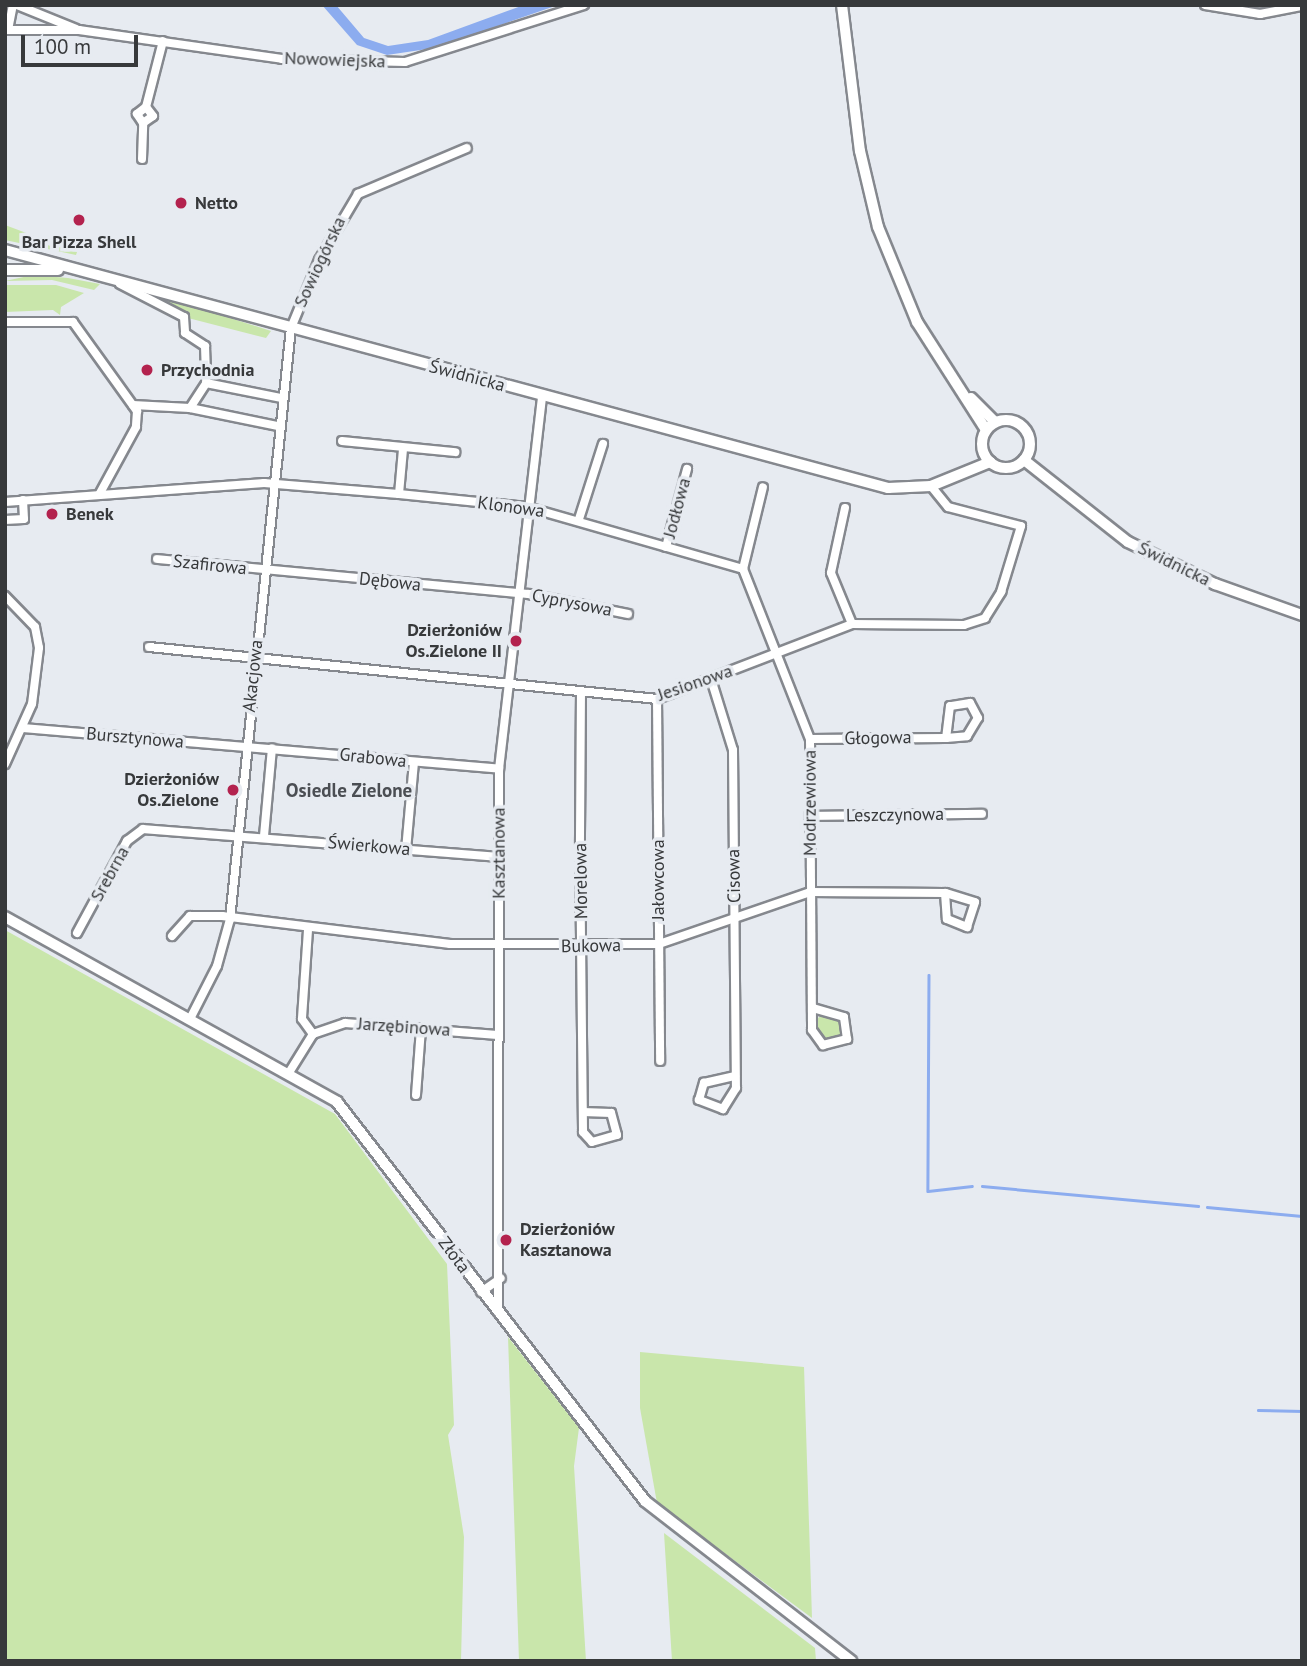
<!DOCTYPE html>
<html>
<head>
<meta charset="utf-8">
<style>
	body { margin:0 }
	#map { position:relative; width:1307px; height:1666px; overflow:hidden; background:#e7ebf1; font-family:"PT Sans",sans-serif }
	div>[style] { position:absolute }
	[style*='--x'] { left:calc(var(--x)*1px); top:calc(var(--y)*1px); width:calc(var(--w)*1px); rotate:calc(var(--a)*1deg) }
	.green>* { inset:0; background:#c9e6ab }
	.round { border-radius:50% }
	.water>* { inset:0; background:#8cacef }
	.stream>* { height:2.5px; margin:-1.25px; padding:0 1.25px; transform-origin:1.25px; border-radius:1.25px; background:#8cacef }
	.roads { filter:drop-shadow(2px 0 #85888e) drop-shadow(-2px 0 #85888e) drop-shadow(0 2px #85888e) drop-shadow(0 -2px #85888e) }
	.street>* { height:8px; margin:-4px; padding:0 4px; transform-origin:4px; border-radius:4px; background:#fff }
	.secondary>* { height:10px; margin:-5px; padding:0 5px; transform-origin:5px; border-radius:5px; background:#fff }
	.secondary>.ring { margin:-5px; padding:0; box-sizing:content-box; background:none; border:10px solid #fff; border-radius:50% }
	.dots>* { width:19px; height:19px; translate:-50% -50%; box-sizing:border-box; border:4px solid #e7ebf1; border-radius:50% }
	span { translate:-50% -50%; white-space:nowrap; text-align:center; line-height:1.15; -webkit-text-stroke:7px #e7ebf1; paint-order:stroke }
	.street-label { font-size:18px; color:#37393b }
	.poi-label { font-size:18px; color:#37393b; font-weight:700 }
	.left { translate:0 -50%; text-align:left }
	.right { translate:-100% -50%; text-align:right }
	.neighbourhood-label { font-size:19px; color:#4b4e53; font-weight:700 }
	.frame { position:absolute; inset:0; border:7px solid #37393b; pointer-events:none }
	.scale { position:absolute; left:21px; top:35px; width:117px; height:32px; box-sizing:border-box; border:4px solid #37393b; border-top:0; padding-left:9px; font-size:21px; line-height:24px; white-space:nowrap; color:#37393b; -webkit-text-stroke:5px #e7ebf1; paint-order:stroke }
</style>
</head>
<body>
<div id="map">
	<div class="green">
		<div style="clip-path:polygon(5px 225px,77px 252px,76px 255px,5px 240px)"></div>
		<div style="clip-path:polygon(33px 275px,68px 278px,100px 284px,94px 290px,52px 280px,5px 281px)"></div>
		<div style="clip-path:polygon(5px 285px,56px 285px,84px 293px,61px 307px,60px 315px,53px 310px,5px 312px)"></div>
		<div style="clip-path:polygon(149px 295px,205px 310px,271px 331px,266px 338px,188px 318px)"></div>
		<div style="clip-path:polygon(5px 930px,335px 1114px,447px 1264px,454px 1425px,448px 1435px,464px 1537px,461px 1661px,5px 1661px)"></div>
		<div class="round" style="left:815px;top:1013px;width:28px;height:28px"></div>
		<div style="clip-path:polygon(508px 1337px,579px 1428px,574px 1466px,586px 1661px,519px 1661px)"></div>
		<div style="clip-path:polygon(640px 1352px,804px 1367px,812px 1618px,657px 1503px,640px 1408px)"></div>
		<div style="clip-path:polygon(664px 1533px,815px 1648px,816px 1661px,672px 1661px)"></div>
	</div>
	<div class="water">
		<div style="clip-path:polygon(322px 5px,336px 5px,364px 38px,388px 46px,428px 40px,524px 5px,558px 5px,434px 48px,387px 55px,357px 45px)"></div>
	</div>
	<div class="stream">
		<div style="--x:929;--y:975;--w:216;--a:90.3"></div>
		<div style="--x:928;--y:1191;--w:44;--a:-6.5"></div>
		<div style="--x:982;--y:1186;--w:217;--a:5.3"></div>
		<div style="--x:1207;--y:1207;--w:95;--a:5.4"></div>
		<div style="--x:1258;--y:1410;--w:44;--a:1.3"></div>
	</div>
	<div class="roads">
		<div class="street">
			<div style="--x:17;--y:5;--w:64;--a:22.1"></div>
			<div style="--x:1205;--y:5;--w:56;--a:9.3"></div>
			<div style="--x:1260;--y:14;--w:43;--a:-10.8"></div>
			<div style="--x:5;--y:30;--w:74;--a:0"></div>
			<div style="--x:79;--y:30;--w:205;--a:8.1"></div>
			<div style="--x:282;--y:59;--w:123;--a:1.4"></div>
			<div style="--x:405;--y:62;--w:188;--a:-17.7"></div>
			<div style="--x:8;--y:30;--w:25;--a:-79"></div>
			<div style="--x:146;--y:107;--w:68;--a:-75.6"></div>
			<div style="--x:143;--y:123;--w:12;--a:-35"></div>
			<div style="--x:153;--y:116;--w:11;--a:-128"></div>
			<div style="--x:143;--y:123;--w:11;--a:-124"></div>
			<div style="--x:137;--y:114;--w:11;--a:-38"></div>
			<div style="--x:142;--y:159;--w:36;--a:-88"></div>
			<div style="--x:120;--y:284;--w:72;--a:27.3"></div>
			<div style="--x:184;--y:317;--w:16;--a:86"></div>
			<div style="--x:185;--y:333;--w:24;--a:33"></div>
			<div style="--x:205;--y:346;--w:37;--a:88"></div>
			<div style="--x:206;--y:383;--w:76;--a:11.3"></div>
			<div style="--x:5;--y:322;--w:68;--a:0"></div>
			<div style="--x:73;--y:322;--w:110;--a:54.3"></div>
			<div style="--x:137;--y:411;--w:16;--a:94"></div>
			<div style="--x:136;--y:427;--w:77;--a:118.6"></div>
			<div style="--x:133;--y:405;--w:57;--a:3"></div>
			<div style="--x:190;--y:408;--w:90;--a:11.6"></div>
			<div style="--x:190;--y:408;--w:30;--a:-57"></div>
			<div style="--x:342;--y:441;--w:114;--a:5.6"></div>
			<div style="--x:399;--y:494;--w:45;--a:-84.9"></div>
			<div style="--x:5;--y:502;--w:260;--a:-4.2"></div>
			<div style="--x:264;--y:483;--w:135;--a:4.7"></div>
			<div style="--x:399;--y:494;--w:129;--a:5.8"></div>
			<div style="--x:527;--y:507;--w:225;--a:16"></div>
			<div style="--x:845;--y:508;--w:66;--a:102.2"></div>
			<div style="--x:831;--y:573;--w:55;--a:67.6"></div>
			<div style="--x:579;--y:519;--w:79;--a:-72.3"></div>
			<div style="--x:5;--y:520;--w:19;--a:-3"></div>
			<div style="--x:24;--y:519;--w:19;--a:-93"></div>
			<div style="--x:666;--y:547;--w:81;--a:-74.9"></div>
			<div style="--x:157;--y:559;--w:374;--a:5.4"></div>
			<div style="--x:529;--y:594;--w:101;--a:11.4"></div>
			<div style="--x:743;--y:569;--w:183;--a:68.5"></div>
			<div style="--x:810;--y:739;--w:291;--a:89.6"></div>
			<div style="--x:812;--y:1030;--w:19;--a:54"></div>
			<div style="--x:823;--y:1045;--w:25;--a:-14"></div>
			<div style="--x:847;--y:1039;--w:22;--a:-98"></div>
			<div style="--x:844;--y:1017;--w:32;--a:-164"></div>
			<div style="--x:743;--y:569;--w:84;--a:-76.3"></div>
			<div style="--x:5;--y:596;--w:43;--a:45.9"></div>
			<div style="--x:35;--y:627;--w:21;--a:79"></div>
			<div style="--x:39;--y:648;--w:56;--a:97.1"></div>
			<div style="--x:32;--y:704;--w:66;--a:114.2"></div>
			<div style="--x:149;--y:647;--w:511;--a:5.84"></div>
			<div style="--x:657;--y:699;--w:209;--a:-21"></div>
			<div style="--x:852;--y:624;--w:112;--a:0.5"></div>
			<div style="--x:964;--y:625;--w:22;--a:-18"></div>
			<div style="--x:985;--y:618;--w:31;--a:-58"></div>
			<div style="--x:1001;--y:592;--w:69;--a:-73.1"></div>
			<div style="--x:1021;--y:526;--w:75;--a:-165.4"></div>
			<div style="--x:948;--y:507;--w:27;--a:-129"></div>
			<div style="--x:711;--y:679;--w:74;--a:72.8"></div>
			<div style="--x:733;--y:750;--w:338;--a:89.5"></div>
			<div style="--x:736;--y:1088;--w:25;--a:122"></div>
			<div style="--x:723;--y:1109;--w:26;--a:-159"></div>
			<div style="--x:699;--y:1100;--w:18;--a:-74"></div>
			<div style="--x:704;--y:1083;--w:32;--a:-13"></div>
			<div style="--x:581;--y:691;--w:152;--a:90.4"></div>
			<div style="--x:580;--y:843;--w:289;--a:89.4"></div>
			<div style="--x:583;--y:1132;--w:13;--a:48"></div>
			<div style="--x:592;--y:1142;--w:26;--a:-16"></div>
			<div style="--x:617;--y:1135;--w:23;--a:-105"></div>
			<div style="--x:611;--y:1113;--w:28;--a:-178"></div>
			<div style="--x:657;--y:699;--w:362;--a:89.5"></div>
			<div style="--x:24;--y:728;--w:477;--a:4.9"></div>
			<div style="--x:810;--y:739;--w:136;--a:-0.4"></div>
			<div style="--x:946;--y:738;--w:21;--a:-5"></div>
			<div style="--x:967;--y:736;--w:21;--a:-59"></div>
			<div style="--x:978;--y:718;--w:17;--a:-118"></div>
			<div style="--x:970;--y:703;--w:20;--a:171"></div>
			<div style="--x:950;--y:706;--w:32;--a:97"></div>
			<div style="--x:809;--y:816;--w:173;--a:-0.7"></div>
			<div style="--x:264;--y:836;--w:88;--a:-84.8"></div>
			<div style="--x:406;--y:850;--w:88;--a:-84.8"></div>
			<div style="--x:308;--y:930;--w:89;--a:93.9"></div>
			<div style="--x:302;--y:1019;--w:19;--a:54"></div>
			<div style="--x:77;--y:933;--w:105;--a:-61.5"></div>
			<div style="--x:127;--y:841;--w:20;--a:-37"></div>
			<div style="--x:143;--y:829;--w:357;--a:4.5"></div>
			<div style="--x:172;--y:936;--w:27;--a:-48"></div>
			<div style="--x:190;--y:916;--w:32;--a:0"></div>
			<div style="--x:222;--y:916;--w:230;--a:7"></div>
			<div style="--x:450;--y:944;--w:209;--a:0"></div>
			<div style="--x:659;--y:944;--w:160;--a:-19"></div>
			<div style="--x:810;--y:892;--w:135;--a:0.4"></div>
			<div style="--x:945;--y:893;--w:26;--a:86"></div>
			<div style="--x:947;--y:919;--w:22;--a:22"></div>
			<div style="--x:967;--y:927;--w:26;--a:-72"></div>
			<div style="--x:975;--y:902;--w:31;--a:-163"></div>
			<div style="--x:191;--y:1017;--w:57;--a:-63"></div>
			<div style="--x:217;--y:966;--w:49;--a:-74.5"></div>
			<div style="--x:230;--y:919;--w:594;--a:-84.11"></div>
			<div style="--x:291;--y:328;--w:74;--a:-67.6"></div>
			<div style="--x:319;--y:260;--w:77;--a:-59.4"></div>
			<div style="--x:358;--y:194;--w:118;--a:-22.9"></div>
			<div style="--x:290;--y:1071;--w:44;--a:-58.1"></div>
			<div style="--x:313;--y:1034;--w:34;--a:-19"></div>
			<div style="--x:345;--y:1023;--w:153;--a:4.5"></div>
			<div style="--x:416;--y:1095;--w:67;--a:-85.7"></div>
			<div style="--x:481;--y:1292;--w:24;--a:-35"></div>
			<div style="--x:498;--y:1312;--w:543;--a:-89.89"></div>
			<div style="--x:499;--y:769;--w:374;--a:-83.4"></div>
		</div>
		<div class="secondary">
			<div style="--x:842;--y:5;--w:147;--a:83"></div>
			<div style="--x:860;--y:151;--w:78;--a:76.7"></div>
			<div style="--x:878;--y:227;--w:103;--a:67.7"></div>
			<div style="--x:917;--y:322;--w:128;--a:57.4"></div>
			<div style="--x:5;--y:250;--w:915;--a:15.08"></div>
			<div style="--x:888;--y:488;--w:43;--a:-2.7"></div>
			<div style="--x:931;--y:486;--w:64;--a:-22.1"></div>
			<div style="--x:5;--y:270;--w:53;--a:0"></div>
			<div style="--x:971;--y:398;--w:34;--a:45"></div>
			<div class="ring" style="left:982px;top:420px;width:38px;height:38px"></div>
			<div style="--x:1024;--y:460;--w:132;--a:38.3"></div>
			<div style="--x:1128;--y:542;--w:97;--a:25.8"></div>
			<div style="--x:1215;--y:584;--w:92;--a:19.6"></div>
			<div style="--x:5;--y:917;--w:380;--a:29.1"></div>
			<div style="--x:337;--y:1102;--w:504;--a:52.33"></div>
			<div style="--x:645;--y:1501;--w:261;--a:37.8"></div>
		</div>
	</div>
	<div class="dots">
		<div style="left:181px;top:203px;background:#b3224e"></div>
		<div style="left:79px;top:220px;background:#b3224e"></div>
		<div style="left:147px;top:370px;background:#b3224e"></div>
		<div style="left:52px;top:514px;background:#b3224e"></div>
		<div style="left:516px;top:641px;background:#b3224e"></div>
		<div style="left:233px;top:790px;background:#b3224e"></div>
		<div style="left:506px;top:1240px;background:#b3224e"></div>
	</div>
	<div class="street-label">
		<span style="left:335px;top:60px;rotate:2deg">Nowowiejska</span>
		<span style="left:320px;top:262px;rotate:-65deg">Sowiogórska</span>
		<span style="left:467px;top:376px;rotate:15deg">Świdnicka</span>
		<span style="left:511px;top:507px;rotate:8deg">Klonowa</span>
		<span style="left:677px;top:508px;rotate:-75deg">Jodłowa</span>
		<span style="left:1174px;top:564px;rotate:26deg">Świdnicka</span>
		<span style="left:210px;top:565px;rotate:6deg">Szafirowa</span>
		<span style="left:390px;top:582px;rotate:6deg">Dębowa</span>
		<span style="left:572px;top:603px;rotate:11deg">Cyprysowa</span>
		<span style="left:253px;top:676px;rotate:-84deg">Akacjowa</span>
		<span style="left:695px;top:683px;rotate:-19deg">Jesionowa</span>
		<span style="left:135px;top:738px;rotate:5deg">Bursztynowa</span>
		<span style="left:878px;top:738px;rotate:-1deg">Głogowa</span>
		<span style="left:373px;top:758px;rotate:6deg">Grabowa</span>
		<span style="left:810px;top:803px;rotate:-90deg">Modrzewiowa</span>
		<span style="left:895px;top:815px;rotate:-1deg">Leszczynowa</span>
		<span style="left:369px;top:846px;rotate:5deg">Świerkowa</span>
		<span style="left:499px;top:853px;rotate:-90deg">Kasztanowa</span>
		<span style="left:110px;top:874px;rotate:-61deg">Srebrna</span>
		<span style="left:734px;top:876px;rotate:-91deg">Cisowa</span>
		<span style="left:658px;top:880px;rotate:-90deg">Jałowcowa</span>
		<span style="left:581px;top:881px;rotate:-91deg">Morelowa</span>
		<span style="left:591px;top:946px;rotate:-1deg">Bukowa</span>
		<span style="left:404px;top:1027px;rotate:4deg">Jarzębinowa</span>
		<span style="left:454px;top:1255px;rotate:53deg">Złota</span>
	</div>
	<div class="poi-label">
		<span class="left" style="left:195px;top:203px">Netto</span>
		<span style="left:79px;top:242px">Bar Pizza Shell</span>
		<span class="left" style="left:161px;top:370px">Przychodnia</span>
		<span class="left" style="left:66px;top:514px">Benek</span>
		<span class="right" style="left:502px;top:641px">Dzierżoniów<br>Os.Zielone II</span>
		<span class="right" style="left:219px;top:790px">Dzierżoniów<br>Os.Zielone</span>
		<span class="left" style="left:520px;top:1240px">Dzierżoniów<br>Kasztanowa</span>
	</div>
	<div class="neighbourhood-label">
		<span style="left:349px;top:791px">Osiedle Zielone</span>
	</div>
	<div class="frame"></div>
	<div class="scale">100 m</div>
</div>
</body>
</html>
